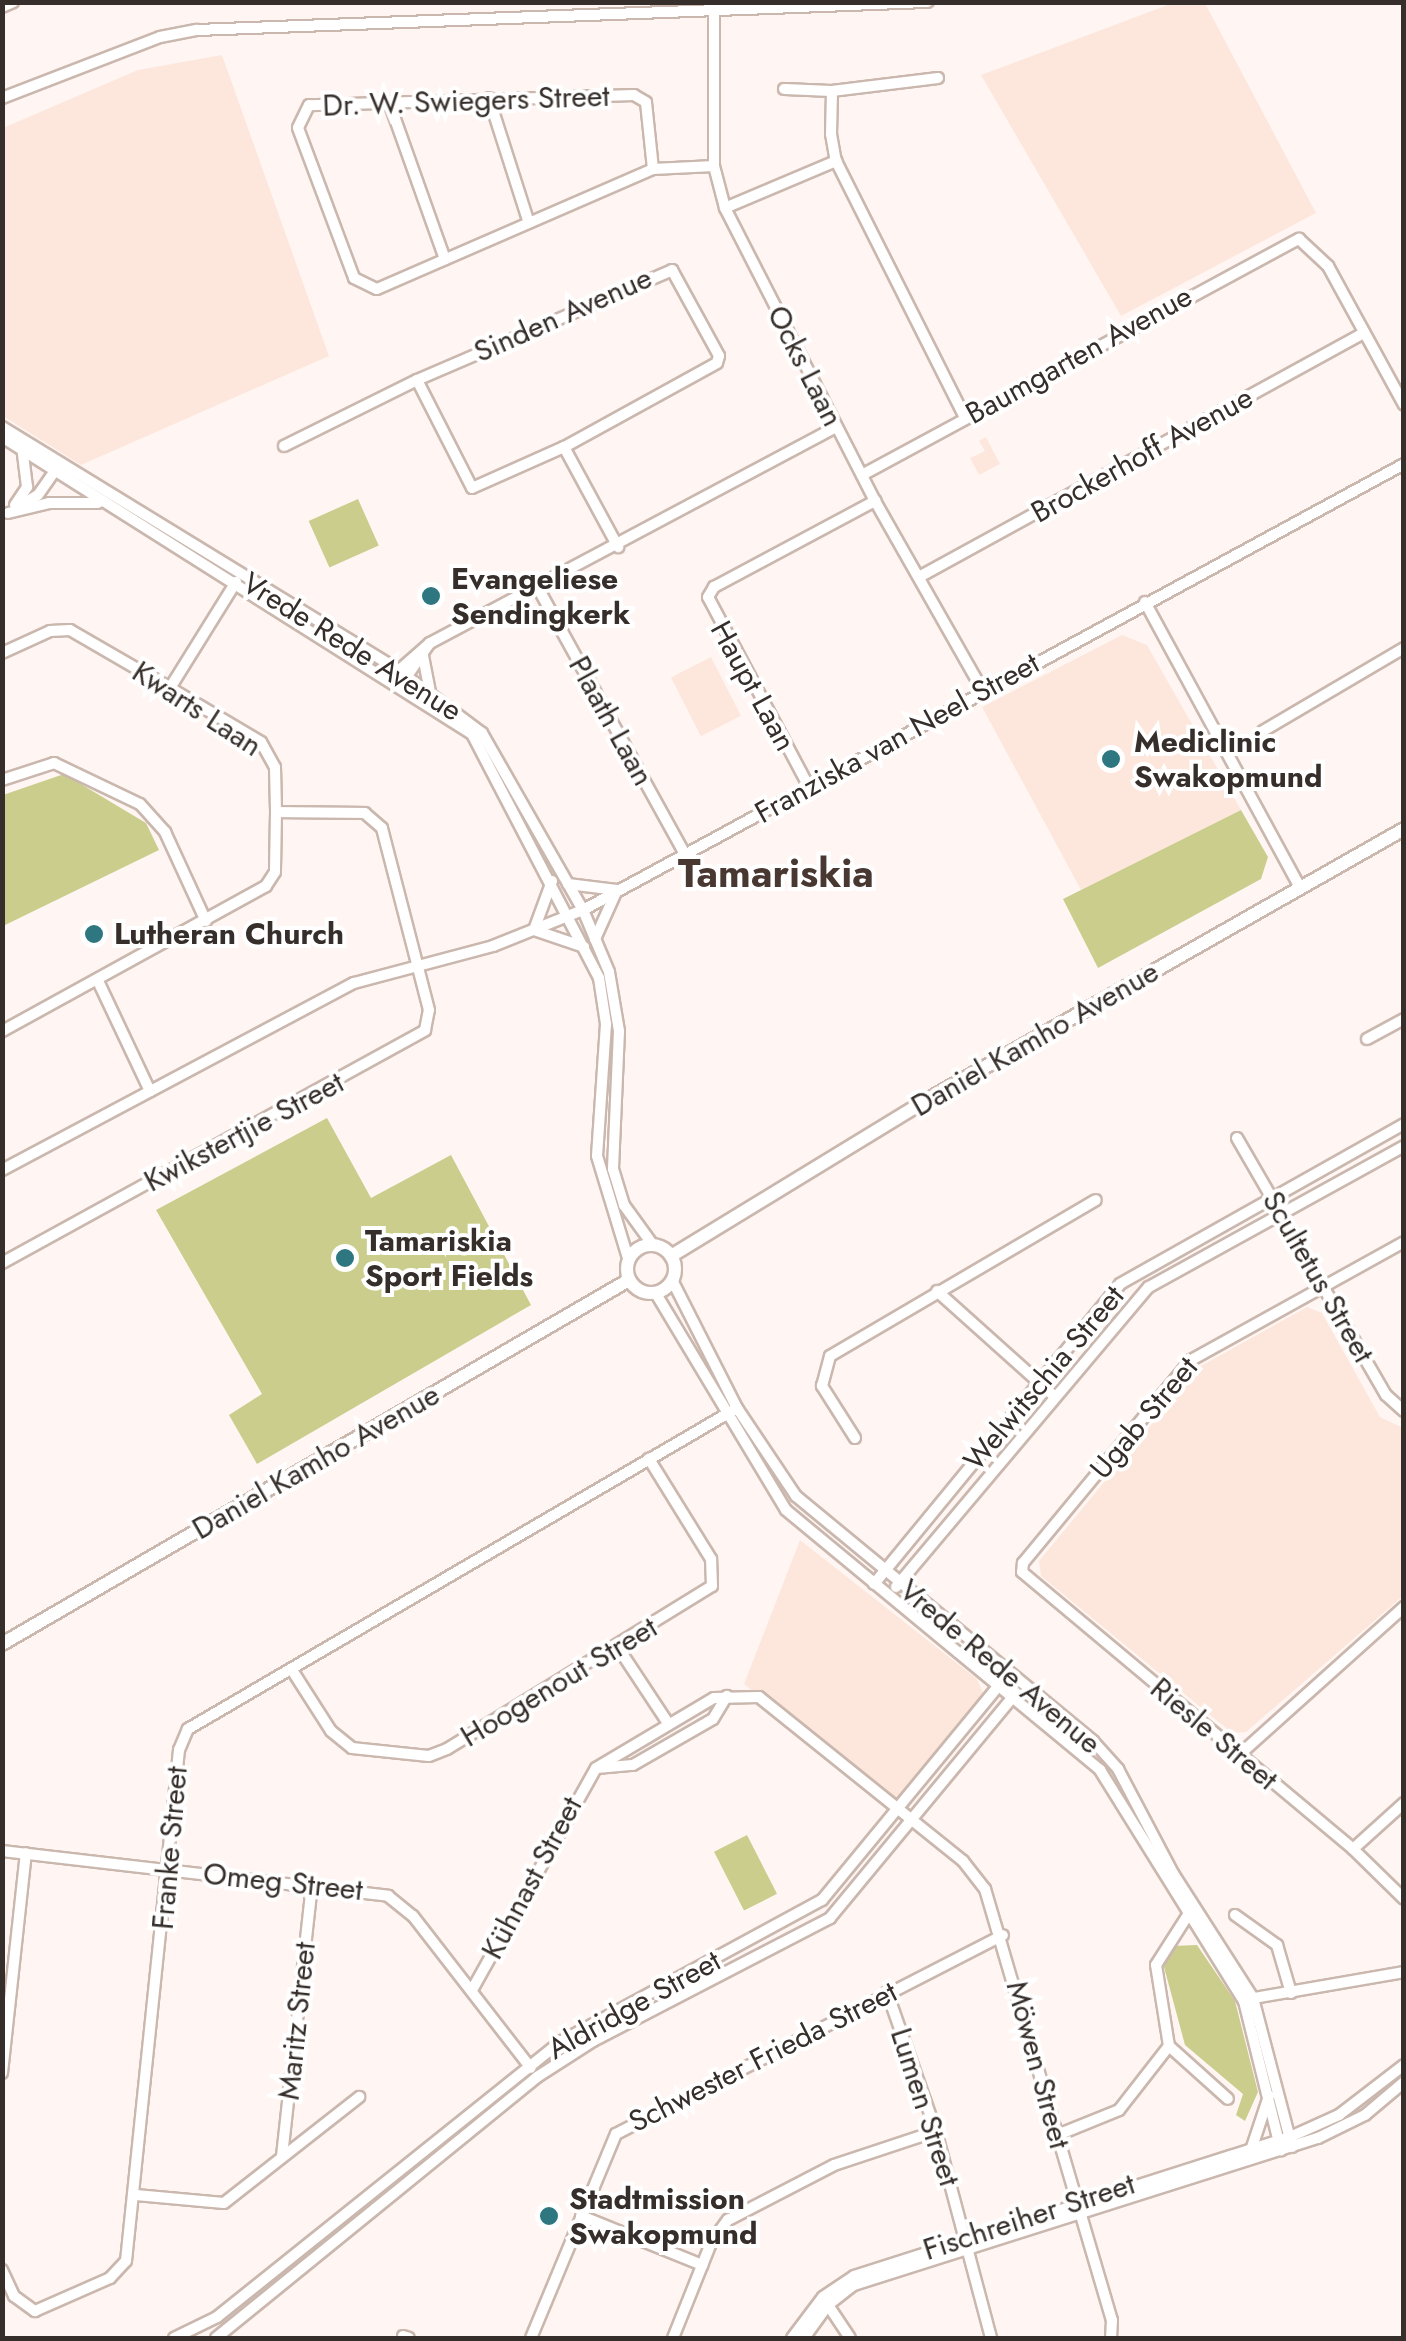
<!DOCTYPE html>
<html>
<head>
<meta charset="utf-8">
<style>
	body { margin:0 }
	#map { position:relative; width:1406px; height:2341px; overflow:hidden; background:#fff6f3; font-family:Jost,sans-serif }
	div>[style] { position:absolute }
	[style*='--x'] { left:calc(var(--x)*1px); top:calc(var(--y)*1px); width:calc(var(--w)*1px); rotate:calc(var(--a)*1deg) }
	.built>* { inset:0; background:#fde7dc; transform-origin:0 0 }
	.green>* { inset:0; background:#cacd8c; transform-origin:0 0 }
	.roads { filter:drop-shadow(2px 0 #cab7ae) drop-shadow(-2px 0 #cab7ae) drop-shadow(0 2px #cab7ae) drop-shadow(0 -2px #cab7ae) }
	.minor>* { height:10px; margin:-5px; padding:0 5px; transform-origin:5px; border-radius:5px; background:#fff }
	.major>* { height:12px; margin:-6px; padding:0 6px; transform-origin:6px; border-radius:6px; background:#fff }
	.major>.ring { margin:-6px; padding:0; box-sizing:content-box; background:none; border:12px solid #fff; border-radius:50% }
	.dots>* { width:28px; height:28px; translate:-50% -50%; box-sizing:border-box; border:5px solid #fff; border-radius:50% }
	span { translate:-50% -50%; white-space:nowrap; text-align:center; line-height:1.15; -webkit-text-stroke:8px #fff; paint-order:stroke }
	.street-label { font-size:30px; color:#352e2a }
	.poi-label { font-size:30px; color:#352e2a; font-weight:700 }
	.left { translate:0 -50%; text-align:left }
	.district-label { font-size:40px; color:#483831; font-weight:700 }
	.frame { position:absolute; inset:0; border:5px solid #352e2a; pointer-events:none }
</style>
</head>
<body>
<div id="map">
	<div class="built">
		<div style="clip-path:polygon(1173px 3px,1205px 3px,1316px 213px,1121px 316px,981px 75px)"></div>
		<div style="clip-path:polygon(222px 55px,329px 356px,81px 465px,3px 416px,3px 128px,138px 70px)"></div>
		<div style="clip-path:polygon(986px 437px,1000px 464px,979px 475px,970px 458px,985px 451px,979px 441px)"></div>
		<div style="clip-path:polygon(1122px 635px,1147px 645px,1241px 810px,1081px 890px,982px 707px)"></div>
		<div style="left:711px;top:657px;width:66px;height:45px;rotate:63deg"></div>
		<div style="clip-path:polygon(1307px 1307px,1322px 1313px,1380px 1417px,1403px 1428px,1403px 1596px,1246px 1732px,1232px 1733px,1041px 1576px,1039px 1561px,1199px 1367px)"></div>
		<div style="clip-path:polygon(800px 1540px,977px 1679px,984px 1695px,893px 1809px,744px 1684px)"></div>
	</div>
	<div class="green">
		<div style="left:358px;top:499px;width:51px;height:54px;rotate:66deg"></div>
		<div style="clip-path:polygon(64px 774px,146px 823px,159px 850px,3px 926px,3px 795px)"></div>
		<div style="clip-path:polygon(1241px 810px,1268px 857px,1261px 879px,1098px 968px,1063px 899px)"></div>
		<div style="clip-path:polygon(327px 1118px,371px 1198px,451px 1155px,531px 1305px,257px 1464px,229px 1415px,262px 1394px,156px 1210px)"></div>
		<div style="left:747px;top:1835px;width:66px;height:37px;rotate:63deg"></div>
		<div style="clip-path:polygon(1197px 1945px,1235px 2001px,1258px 2092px,1245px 2121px,1236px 2115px,1243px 2094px,1185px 2045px,1164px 1967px,1172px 1946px)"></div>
	</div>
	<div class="roads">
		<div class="minor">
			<div style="--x:2;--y:7;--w:12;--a:-24"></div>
			<div style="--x:714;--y:15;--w:151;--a:90"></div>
			<div style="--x:714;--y:166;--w:43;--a:75.3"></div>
			<div style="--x:725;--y:208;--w:329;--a:62.9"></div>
			<div style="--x:875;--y:501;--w:219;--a:60.4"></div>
			<div style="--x:938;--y:78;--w:107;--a:173"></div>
			<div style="--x:832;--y:91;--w:43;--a:91.3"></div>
			<div style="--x:831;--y:134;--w:27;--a:80"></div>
			<div style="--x:836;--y:161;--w:287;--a:63.3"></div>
			<div style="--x:784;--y:89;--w:48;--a:2.4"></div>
			<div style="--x:2;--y:98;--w:169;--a:-21.1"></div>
			<div style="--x:160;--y:37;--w:38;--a:-11"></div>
			<div style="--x:197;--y:30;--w:731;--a:-2.2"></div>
			<div style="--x:489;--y:98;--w:131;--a:72.3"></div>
			<div style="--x:389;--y:102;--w:167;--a:70.4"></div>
			<div style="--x:653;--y:169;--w:67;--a:-96"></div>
			<div style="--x:646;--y:102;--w:14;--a:-150"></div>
			<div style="--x:634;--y:95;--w:325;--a:178.2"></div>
			<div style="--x:309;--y:105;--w:25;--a:116"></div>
			<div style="--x:298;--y:128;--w:160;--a:69.5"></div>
			<div style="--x:354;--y:278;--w:25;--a:26"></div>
			<div style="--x:377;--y:289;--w:301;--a:-23.5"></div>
			<div style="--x:653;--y:169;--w:61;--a:-2.8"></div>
			<div style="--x:725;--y:208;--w:121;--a:-22.9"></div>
			<div style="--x:417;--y:380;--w:121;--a:63"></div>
			<div style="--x:472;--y:488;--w:101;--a:-24"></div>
			<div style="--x:2;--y:427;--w:465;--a:31.5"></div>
			<div style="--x:398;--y:670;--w:105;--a:36.9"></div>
			<div style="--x:482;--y:733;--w:204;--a:60.3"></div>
			<div style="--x:583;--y:910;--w:67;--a:67.2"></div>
			<div style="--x:609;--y:972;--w:60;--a:80.4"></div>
			<div style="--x:619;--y:1031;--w:138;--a:92.5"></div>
			<div style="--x:613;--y:1169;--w:38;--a:73"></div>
			<div style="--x:624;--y:1205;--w:49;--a:54.1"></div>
			<div style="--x:2;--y:437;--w:556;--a:32.29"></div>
			<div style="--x:472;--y:734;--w:275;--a:62.5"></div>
			<div style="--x:599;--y:978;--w:47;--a:81.3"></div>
			<div style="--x:606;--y:1024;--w:132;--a:93.9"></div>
			<div style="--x:597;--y:1156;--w:110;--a:73.1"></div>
			<div style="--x:284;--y:446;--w:148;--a:-26.4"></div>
			<div style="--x:417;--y:380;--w:278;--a:-23.3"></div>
			<div style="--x:672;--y:270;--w:98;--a:61.3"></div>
			<div style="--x:719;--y:356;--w:7;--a:106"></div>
			<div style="--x:717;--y:363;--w:175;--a:151.2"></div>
			<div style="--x:564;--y:447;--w:114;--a:61.6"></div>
			<div style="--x:862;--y:475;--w:497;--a:-28.4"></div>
			<div style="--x:1299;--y:239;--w:40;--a:43"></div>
			<div style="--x:1328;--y:266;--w:158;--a:61.3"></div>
			<div style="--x:15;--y:505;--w:22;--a:-56"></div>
			<div style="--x:27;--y:487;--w:35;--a:-97"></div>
			<div style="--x:18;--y:507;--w:23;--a:-31"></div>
			<div style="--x:38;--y:495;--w:29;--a:-55"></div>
			<div style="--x:8;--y:513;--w:42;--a:-13.7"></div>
			<div style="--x:49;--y:503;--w:49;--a:0"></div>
			<div style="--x:919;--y:577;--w:508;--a:-28.74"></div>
			<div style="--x:538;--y:588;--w:304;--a:61.1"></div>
			<div style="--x:1145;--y:602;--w:325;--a:61.5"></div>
			<div style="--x:2;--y:653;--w:53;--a:-24.6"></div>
			<div style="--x:50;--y:631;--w:20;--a:-3"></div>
			<div style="--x:70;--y:630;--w:116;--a:30.1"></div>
			<div style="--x:170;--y:688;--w:106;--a:30.7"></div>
			<div style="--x:261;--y:742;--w:29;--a:61"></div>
			<div style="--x:275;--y:767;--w:45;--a:88.7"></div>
			<div style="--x:276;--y:812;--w:60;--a:91"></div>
			<div style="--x:275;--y:872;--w:17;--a:123"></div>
			<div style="--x:266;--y:886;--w:301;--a:151.2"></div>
			<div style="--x:423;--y:656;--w:37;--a:79"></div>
			<div style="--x:397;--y:672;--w:44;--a:-41.3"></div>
			<div style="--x:430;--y:643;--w:460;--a:-28"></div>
			<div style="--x:405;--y:679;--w:42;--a:-55.6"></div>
			<div style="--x:170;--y:688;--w:125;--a:-58.1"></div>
			<div style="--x:1263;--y:731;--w:164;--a:-30.5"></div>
			<div style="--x:2;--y:780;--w:55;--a:-18.1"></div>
			<div style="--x:54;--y:763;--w:95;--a:25.5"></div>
			<div style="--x:140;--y:804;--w:38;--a:48"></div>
			<div style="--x:165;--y:832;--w:98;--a:65.3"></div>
			<div style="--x:809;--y:787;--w:215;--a:-118"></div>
			<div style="--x:708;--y:597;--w:12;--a:-59"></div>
			<div style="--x:714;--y:587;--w:183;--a:-28.1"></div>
			<div style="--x:552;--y:881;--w:52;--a:110.2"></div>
			<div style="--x:534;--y:930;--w:53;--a:18.8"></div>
			<div style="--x:568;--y:884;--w:49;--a:7"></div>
			<div style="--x:617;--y:890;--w:54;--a:114.2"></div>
			<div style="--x:98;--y:981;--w:122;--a:64.7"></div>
			<div style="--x:1367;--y:1039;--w:42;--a:-28.4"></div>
			<div style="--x:1237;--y:1138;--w:297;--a:59.9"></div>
			<div style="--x:1386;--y:1395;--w:24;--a:42"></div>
			<div style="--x:2;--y:1170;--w:399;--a:-28"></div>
			<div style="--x:354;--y:983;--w:144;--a:-14.9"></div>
			<div style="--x:493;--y:946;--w:97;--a:-21.8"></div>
			<div style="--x:583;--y:910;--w:934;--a:-28.51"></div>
			<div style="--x:1404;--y:1242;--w:244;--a:151"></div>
			<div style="--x:1191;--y:1360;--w:264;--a:129.6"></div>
			<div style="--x:1023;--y:1563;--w:9;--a:96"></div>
			<div style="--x:1022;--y:1572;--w:432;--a:39.9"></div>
			<div style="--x:1353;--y:1849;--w:71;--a:44.4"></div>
			<div style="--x:2;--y:1263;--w:483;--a:-28.8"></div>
			<div style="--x:425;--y:1030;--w:20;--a:-79"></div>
			<div style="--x:429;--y:1010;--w:188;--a:-104.5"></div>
			<div style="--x:382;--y:828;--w:23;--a:-139"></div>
			<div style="--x:365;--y:813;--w:89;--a:-179.4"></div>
			<div style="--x:672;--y:1280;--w:144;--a:63.1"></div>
			<div style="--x:737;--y:1408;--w:106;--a:56.2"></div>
			<div style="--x:796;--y:1496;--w:385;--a:39.5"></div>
			<div style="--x:1093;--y:1741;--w:38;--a:48"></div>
			<div style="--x:1118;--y:1769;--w:120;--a:62.2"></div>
			<div style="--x:1174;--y:1875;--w:146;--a:57.3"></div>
			<div style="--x:1253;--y:1998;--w:154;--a:75.3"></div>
			<div style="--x:937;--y:1291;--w:156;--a:41.9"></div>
			<div style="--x:655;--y:1292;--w:254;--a:59"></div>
			<div style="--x:786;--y:1510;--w:408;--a:39.6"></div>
			<div style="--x:1100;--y:1770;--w:272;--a:58.1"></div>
			<div style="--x:1244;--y:2001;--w:154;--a:76.1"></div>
			<div style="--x:855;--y:1438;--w:62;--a:-122.4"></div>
			<div style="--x:822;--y:1386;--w:31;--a:-75"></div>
			<div style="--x:830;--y:1356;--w:308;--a:-30.4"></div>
			<div style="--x:874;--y:1584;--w:388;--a:-50.6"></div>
			<div style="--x:1120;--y:1284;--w:326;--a:-29.4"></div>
			<div style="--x:896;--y:1587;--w:392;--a:-49.9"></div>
			<div style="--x:1149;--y:1287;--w:291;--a:-28.9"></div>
			<div style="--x:617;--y:1646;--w:92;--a:56.5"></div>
			<div style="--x:292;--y:1670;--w:72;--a:57.4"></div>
			<div style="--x:331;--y:1731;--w:27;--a:39"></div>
			<div style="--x:352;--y:1748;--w:77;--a:5.9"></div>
			<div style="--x:429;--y:1756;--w:19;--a:-21"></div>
			<div style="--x:447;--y:1749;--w:311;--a:-31.6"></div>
			<div style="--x:712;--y:1586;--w:27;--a:-92"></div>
			<div style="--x:711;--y:1559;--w:118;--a:-121.8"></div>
			<div style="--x:1239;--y:1755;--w:222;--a:-41.9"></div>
			<div style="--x:597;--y:1768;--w:36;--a:-5"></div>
			<div style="--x:633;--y:1765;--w:92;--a:-29.9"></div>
			<div style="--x:713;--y:1719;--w:27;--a:-59"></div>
			<div style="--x:1353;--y:1849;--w:69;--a:-42"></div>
			<div style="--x:2;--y:1851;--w:389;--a:6.6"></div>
			<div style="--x:388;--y:1896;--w:32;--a:39"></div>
			<div style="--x:413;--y:1916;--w:192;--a:52.2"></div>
			<div style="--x:1235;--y:1915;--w:52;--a:35.5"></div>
			<div style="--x:1277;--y:1945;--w:50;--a:73.7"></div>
			<div style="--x:472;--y:1990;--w:254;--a:-60.8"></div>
			<div style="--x:596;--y:1768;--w:137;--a:-30.7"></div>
			<div style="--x:714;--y:1698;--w:45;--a:-1.3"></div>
			<div style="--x:759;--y:1697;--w:262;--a:38.8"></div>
			<div style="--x:963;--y:1861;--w:36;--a:52"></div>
			<div style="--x:985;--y:1889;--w:449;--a:73.6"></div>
			<div style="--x:1112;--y:2320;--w:18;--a:93"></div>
			<div style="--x:887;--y:1992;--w:147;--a:70.6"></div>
			<div style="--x:936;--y:2131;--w:214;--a:75.1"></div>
			<div style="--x:1248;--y:1999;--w:158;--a:-9.8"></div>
			<div style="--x:1169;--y:2046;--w:79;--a:41.9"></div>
			<div style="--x:2;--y:2073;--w:221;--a:-83.8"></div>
			<div style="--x:1055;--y:2136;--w:69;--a:-22.1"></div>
			<div style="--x:1119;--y:2110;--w:81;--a:-52"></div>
			<div style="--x:1169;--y:2046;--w:82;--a:-99.1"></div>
			<div style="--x:1156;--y:1965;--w:59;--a:-57.4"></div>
			<div style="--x:1252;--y:2147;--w:54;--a:-71.6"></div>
			<div style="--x:282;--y:2156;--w:273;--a:-83.7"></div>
			<div style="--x:136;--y:2195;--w:88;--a:5.2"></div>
			<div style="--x:224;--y:2203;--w:172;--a:-38.1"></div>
			<div style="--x:581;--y:2216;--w:131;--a:22"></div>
			<div style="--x:2;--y:2270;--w:29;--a:65"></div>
			<div style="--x:14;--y:2296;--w:26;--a:36"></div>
			<div style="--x:35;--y:2311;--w:82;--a:-23.7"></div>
			<div style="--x:110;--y:2278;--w:23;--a:-47"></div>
			<div style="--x:126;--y:2261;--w:514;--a:-84.08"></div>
			<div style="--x:179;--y:1750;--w:23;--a:-67"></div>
			<div style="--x:188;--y:1729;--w:636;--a:-30.31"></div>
			<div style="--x:826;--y:2302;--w:43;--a:56.3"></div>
			<div style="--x:403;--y:2336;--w:6;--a:18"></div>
			<div style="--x:174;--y:2338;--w:48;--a:-26"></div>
			<div style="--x:217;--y:2317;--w:442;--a:-38.7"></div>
			<div style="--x:562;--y:2041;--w:296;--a:-28.5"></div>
			<div style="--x:822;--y:1900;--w:283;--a:-50.5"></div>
			<div style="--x:216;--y:2338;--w:414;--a:-39.1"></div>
			<div style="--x:537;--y:2077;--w:67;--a:-32.7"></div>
			<div style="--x:593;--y:2041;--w:267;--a:-27.4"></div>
			<div style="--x:830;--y:1918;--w:292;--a:-50.4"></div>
			<div style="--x:531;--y:2338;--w:221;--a:-67.4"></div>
			<div style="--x:616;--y:2134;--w:435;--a:-27.2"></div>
			<div style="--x:673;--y:2338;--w:102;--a:-68.2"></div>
			<div style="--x:711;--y:2243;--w:29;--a:-54"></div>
			<div style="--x:728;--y:2220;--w:119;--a:-27.4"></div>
			<div style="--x:834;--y:2165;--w:108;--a:-18.4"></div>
			<div style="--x:792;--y:2338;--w:51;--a:-52.9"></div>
			<div style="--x:823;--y:2297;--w:37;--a:-34"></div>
			<div style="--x:854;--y:2276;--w:458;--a:-17.7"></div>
			<div style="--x:1290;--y:2137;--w:54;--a:-24.2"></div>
			<div style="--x:1339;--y:2115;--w:82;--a:-37.6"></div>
			<div style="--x:804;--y:2338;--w:41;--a:-54"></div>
			<div style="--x:828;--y:2305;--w:33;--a:-38"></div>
			<div style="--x:854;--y:2285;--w:487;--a:-17.6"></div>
			<div style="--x:1318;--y:2138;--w:52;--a:-26.1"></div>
			<div style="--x:1365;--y:2115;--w:51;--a:-40.2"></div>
		</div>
		<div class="major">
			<div class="ring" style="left:627px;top:1245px;width:36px;height:36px"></div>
			<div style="--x:671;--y:1256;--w:300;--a:-31.4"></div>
			<div style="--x:927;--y:1100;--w:549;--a:-29.6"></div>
			<div style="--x:2;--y:1644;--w:725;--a:-30.14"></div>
		</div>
	</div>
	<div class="dots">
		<div style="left:431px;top:596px;background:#2e7780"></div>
		<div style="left:1111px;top:759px;background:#2e7780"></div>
		<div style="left:94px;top:934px;background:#2e7780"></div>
		<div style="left:345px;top:1258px;background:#2e7780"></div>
		<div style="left:549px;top:2216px;background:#2e7780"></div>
	</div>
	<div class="street-label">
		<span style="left:466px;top:101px;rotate:-2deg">Dr. W. Swiegers Street</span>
		<span style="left:563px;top:315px;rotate:-24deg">Sinden Avenue</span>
		<span style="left:1079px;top:355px;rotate:-29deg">Baumgarten Avenue</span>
		<span style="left:805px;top:366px;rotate:63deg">Ocks Laan</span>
		<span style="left:1142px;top:455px;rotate:-29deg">Brockerhoff Avenue</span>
		<span style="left:352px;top:647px;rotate:32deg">Vrede Rede Avenue</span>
		<span style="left:753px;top:686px;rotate:61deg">Haupt Laan</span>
		<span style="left:197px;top:709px;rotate:33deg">Kwarts Laan</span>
		<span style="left:611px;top:721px;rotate:61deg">Plaath Laan</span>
		<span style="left:897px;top:738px;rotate:-29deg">Franziska van Neel Street</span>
		<span style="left:1035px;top:1039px;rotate:-30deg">Daniel Kamho Avenue</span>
		<span style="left:244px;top:1132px;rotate:-28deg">Kwikstertjie Street</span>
		<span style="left:1318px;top:1277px;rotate:60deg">Scultetus Street</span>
		<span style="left:1044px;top:1378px;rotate:-50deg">Welwitschia Street</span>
		<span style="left:1144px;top:1418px;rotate:-50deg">Ugab Street</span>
		<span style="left:316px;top:1462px;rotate:-30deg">Daniel Kamho Avenue</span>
		<span style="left:1000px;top:1667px;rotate:40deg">Vrede Rede Avenue</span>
		<span style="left:559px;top:1682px;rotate:-31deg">Hoogenout Street</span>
		<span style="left:1214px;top:1734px;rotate:40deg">Riesle Street</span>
		<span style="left:170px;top:1848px;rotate:-85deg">Franke Street</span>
		<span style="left:532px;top:1878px;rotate:-62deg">Kühnast Street</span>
		<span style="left:283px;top:1882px;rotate:6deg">Omeg Street</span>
		<span style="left:634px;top:2005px;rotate:-29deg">Aldridge Street</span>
		<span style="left:297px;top:2021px;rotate:-84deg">Maritz Street</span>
		<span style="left:763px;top:2057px;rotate:-27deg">Schwester Frieda Street</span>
		<span style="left:1038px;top:2065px;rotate:75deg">Möwen Street</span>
		<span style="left:925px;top:2107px;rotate:72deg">Lumen Street</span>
		<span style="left:1029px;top:2217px;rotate:-18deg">Fischreiher Street</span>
	</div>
	<div class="poi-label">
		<span class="left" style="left:451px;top:596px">Evangeliese<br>Sendingkerk</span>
		<span class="left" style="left:1134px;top:759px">Mediclinic<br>Swakopmund</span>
		<span class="left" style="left:114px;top:934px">Lutheran Church</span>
		<span class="left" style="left:365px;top:1258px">Tamariskia<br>Sport Fields</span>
		<span class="left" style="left:569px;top:2216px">Stadtmission<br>Swakopmund</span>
	</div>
	<div class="district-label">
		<span style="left:776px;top:873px">Tamariskia</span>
	</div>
	<div class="frame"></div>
</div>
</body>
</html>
